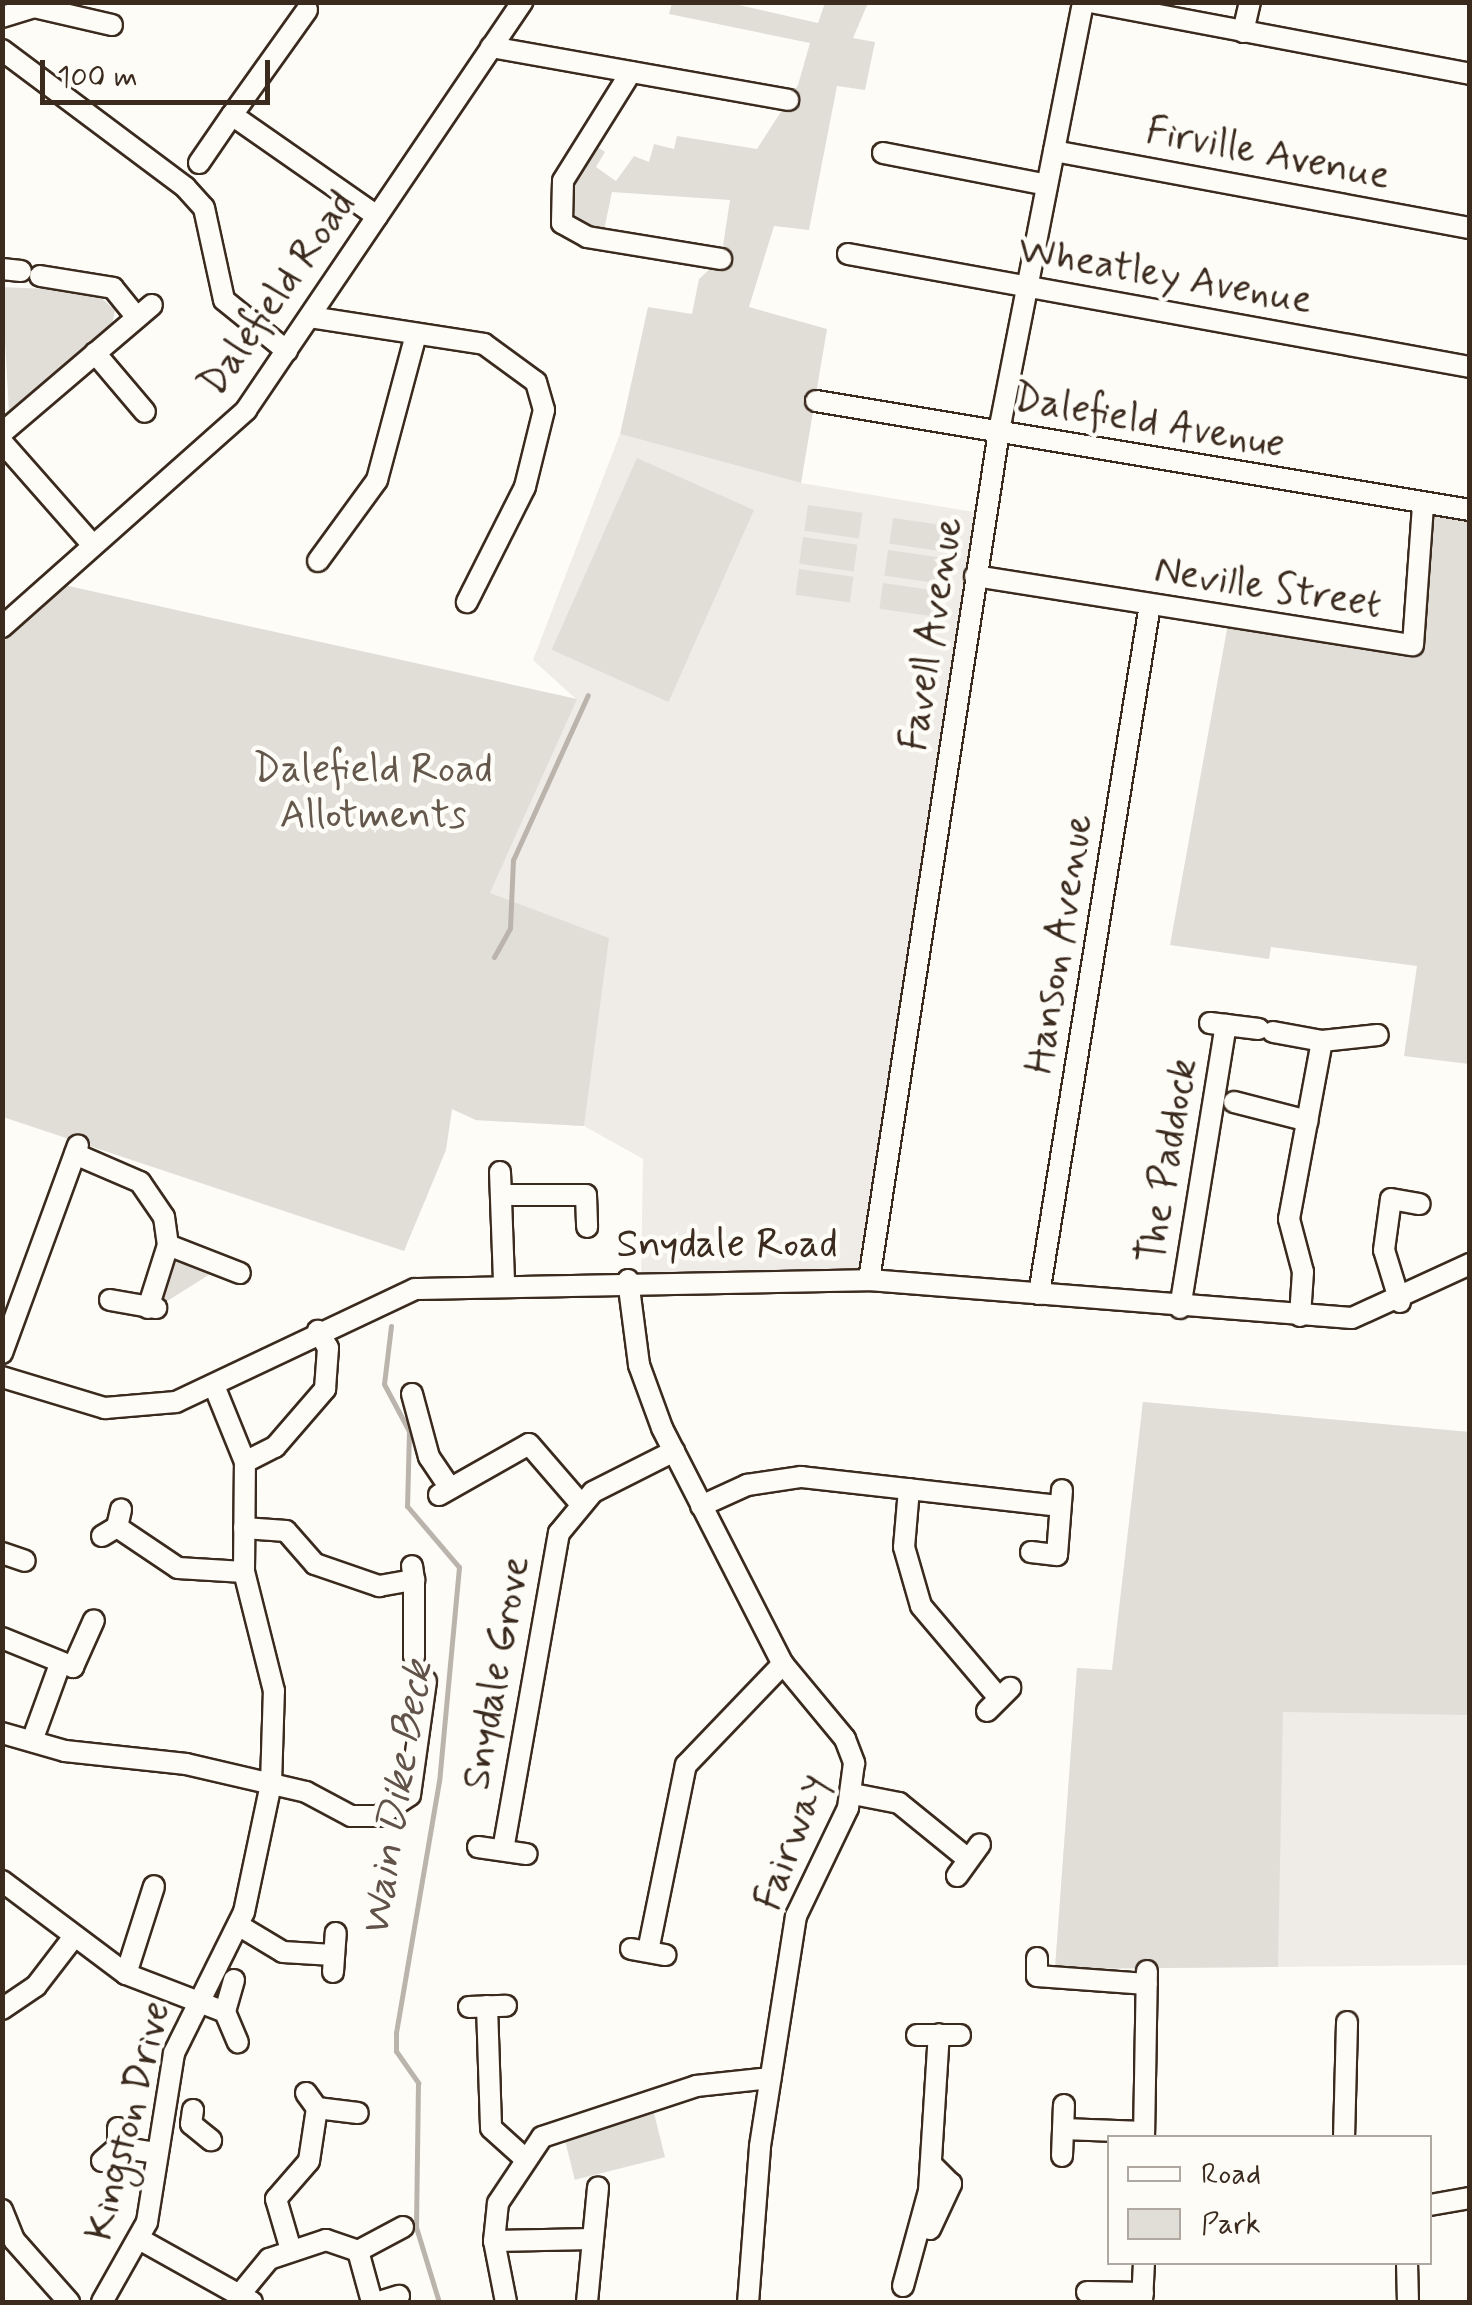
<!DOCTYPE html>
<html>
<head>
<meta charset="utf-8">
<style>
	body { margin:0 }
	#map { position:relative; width:1472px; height:2305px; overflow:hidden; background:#fdfcf7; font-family:Mynerve,sans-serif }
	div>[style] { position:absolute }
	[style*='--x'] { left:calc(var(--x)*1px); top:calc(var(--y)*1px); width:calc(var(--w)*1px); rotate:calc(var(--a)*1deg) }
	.built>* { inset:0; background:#efece7 }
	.green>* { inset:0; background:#e1ded7; transform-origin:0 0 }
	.stream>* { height:5px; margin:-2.5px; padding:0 2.5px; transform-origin:2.5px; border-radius:2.5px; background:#bbb4ad }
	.roads { filter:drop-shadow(2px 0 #3b2a1e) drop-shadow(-2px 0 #3b2a1e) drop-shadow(0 2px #3b2a1e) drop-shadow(0 -2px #3b2a1e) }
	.minor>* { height:20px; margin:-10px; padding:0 10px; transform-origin:10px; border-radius:10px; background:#fdfcf7 }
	span { translate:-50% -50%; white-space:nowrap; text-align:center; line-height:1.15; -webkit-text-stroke:9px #fdfcf7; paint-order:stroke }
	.street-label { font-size:40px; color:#3b2a1e }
	.park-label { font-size:40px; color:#64574c }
	.water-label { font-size:42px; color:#615349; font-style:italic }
	.frame { position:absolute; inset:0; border:5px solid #3b2a1e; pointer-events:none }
	.legend { position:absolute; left:1107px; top:2135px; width:325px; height:130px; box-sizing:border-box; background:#fdfcf7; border:2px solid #afa8a0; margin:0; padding:12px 18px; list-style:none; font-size:30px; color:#3b2a1e }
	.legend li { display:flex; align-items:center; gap:20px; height:50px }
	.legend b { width:50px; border:2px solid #afa8a0 }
	.scale { position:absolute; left:40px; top:60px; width:230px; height:45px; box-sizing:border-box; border:5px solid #3b2a1e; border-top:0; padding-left:12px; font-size:30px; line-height:35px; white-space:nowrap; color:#3b2a1e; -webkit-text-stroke:8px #fdfcf7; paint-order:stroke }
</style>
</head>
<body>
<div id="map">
	<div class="built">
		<div style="clip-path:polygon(620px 434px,801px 483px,986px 514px,869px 1280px,641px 1281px,643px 1159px,584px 1126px,476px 1120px,452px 1109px,425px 1204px,490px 893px,576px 699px,533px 660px)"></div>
		<div style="clip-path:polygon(1143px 1402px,1469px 1432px,1469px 1965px,1055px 1969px,1077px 1668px,1112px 1670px)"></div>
	</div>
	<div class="green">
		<div style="clip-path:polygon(672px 3px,730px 3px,818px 23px,825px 3px,868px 3px,853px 38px,875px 42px,865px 90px,837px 86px,809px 230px,774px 226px,749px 307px,827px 329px,801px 483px,620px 434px,648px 307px,692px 314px,699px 279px,721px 259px,730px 200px,612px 192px,602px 240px,573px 232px,557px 196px,589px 141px,605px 152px,596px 167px,616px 181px,634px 156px,649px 162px,654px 144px,674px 149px,677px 136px,757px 149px,798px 85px,810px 43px,669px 14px)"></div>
		<div style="clip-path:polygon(2px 287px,93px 291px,115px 310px,112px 324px,9px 413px)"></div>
		<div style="left:637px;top:458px;width:128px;height:210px;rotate:24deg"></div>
		<div style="left:808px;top:505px;width:55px;height:26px;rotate:8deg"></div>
		<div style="clip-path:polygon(1423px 507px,1469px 510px,1469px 1064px,1404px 1056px,1417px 966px,1271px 947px,1269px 959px,1170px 945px,1229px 618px,1413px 645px)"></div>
		<div style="left:893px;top:518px;width:55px;height:26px;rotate:8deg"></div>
		<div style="left:803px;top:537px;width:55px;height:27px;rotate:8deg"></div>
		<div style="left:888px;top:550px;width:55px;height:26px;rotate:8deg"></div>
		<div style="left:799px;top:569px;width:55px;height:26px;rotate:8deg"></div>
		<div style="clip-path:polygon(46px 581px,577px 699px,490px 893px,609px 938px,584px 1126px,476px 1120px,452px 1109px,446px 1150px,404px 1251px,3px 1117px,2px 627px)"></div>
		<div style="left:883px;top:583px;width:55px;height:26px;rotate:8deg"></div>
		<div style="clip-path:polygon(168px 1245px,223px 1266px,156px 1308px)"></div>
		<div style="clip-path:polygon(1143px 1402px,1469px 1432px,1469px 1715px,1283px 1712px,1278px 1967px,1055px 1969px,1077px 1668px,1112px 1670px)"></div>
		<div style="left:651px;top:2101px;width:58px;height:93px;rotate:76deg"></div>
	</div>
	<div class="stream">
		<div style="--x:494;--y:957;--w:33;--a:-61"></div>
		<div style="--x:510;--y:928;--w:68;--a:-87.5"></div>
		<div style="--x:513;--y:860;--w:181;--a:-65.6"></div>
		<div style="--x:391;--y:1326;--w:58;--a:96.9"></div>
		<div style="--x:384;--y:1384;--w:53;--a:62"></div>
		<div style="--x:409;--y:1431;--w:75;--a:91.5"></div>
		<div style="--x:407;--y:1506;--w:80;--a:49.6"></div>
		<div style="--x:459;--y:1567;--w:215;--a:95.3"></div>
		<div style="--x:439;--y:1781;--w:256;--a:99.7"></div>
		<div style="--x:396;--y:2033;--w:18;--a:90"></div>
		<div style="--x:396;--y:2051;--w:39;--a:55"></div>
		<div style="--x:418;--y:2083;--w:144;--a:90.8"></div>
		<div style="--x:416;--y:2227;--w:78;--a:73"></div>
	</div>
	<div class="roads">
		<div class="minor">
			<div style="--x:1090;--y:2;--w:387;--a:10.7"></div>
			<div style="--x:307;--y:10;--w:129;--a:125.5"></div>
			<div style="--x:232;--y:115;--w:177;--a:34.9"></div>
			<div style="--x:2;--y:17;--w:34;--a:-17"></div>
			<div style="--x:34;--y:7;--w:80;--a:13"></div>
			<div style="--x:1243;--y:32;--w:31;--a:-77"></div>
			<div style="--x:491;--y:47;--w:302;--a:10.1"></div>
			<div style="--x:2;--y:50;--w:229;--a:36.8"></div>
			<div style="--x:185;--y:187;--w:28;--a:48"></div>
			<div style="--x:204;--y:208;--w:94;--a:77.7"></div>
			<div style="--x:224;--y:300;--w:81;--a:39"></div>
			<div style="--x:631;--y:72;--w:128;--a:122"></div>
			<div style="--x:563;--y:181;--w:42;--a:91.4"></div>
			<div style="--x:562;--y:223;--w:29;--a:29"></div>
			<div style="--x:587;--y:237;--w:136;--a:9.3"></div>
			<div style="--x:1054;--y:151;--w:423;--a:10.5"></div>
			<div style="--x:883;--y:153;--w:167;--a:11"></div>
			<div style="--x:199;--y:163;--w:58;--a:-55.5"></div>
			<div style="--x:848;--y:254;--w:632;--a:10.3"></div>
			<div style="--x:2;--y:269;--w:19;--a:6"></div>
			<div style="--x:40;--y:276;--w:74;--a:9.3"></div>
			<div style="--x:113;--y:288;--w:38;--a:51"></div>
			<div style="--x:310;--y:317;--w:176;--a:8.8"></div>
			<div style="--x:484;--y:344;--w:64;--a:36.2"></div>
			<div style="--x:536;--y:382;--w:29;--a:74"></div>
			<div style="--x:544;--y:410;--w:79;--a:103.9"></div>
			<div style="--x:525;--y:487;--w:129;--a:116.8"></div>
			<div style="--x:95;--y:353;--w:77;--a:49.7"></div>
			<div style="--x:816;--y:401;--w:663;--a:9.46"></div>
			<div style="--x:2;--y:433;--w:197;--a:-40.5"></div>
			<div style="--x:2;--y:442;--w:135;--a:48.6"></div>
			<div style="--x:318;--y:561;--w:100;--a:-53.9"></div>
			<div style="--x:377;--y:480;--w:151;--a:-75"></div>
			<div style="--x:975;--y:576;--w:443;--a:9"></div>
			<div style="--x:1413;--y:645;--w:138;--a:-85.9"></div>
			<div style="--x:2;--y:627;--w:327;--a:-41.6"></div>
			<div style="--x:246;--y:410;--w:493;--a:-55.9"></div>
			<div style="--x:1210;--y:1023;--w:49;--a:7"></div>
			<div style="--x:1273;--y:1032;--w:50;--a:10.4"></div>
			<div style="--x:1322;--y:1041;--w:56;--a:-6.1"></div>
			<div style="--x:1234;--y:1102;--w:76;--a:14.4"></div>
			<div style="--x:75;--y:1154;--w:71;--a:23.3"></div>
			<div style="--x:140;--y:1182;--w:42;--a:55.6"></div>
			<div style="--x:164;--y:1217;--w:28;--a:82"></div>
			<div style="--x:168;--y:1245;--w:66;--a:107.6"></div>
			<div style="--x:500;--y:1172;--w:110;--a:87.9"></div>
			<div style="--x:501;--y:1195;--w:85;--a:0"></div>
			<div style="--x:586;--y:1195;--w:32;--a:88"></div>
			<div style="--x:168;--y:1245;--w:77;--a:21.3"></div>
			<div style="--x:628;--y:1280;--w:86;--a:82.6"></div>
			<div style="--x:639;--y:1365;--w:67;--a:69.9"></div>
			<div style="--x:662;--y:1428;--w:265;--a:62.9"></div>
			<div style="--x:783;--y:1664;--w:97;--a:50.4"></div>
			<div style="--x:845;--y:1739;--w:26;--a:69"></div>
			<div style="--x:854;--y:1763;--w:45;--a:97.6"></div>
			<div style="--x:848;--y:1808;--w:120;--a:115.7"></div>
			<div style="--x:796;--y:1916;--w:234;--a:98.9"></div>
			<div style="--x:760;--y:2147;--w:155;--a:94.4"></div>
			<div style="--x:869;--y:1280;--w:859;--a:-81.29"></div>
			<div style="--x:999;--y:431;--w:437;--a:-78.9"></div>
			<div style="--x:1039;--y:1294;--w:698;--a:-80.85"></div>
			<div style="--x:110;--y:1300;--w:47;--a:9.9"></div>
			<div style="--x:1400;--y:1302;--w:54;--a:-107.1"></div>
			<div style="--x:1384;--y:1250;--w:51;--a:-82.2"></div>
			<div style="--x:1391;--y:1199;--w:29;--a:10"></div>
			<div style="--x:1180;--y:1308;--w:287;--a:-80.8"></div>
			<div style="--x:1300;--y:1316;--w:44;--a:-86.1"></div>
			<div style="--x:1303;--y:1272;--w:55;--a:-104.8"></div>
			<div style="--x:1289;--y:1219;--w:181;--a:-79.5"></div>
			<div style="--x:2;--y:1353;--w:221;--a:-69.9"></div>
			<div style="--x:2;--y:1377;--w:108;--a:16.8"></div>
			<div style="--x:105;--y:1408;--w:71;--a:-4.8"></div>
			<div style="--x:176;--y:1402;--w:264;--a:-25.3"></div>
			<div style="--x:415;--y:1289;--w:454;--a:-1.1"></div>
			<div style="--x:869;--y:1280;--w:484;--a:4.5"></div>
			<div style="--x:1352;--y:1318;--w:130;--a:-24.6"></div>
			<div style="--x:412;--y:1394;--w:65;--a:74.9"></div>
			<div style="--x:429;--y:1457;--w:37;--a:56"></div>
			<div style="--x:245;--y:1462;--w:34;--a:-27"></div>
			<div style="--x:275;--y:1447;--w:77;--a:-49.2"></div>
			<div style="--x:325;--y:1389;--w:41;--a:-85.8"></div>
			<div style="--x:328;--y:1348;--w:20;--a:-120"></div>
			<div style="--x:909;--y:1489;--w:58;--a:94.9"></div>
			<div style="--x:904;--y:1547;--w:61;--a:73.9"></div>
			<div style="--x:921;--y:1606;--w:121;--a:49.7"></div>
			<div style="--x:439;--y:1495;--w:103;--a:-29.5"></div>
			<div style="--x:529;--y:1444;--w:78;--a:49.2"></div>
			<div style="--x:701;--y:1506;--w:51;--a:-24.5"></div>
			<div style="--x:747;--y:1485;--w:55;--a:-8.4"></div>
			<div style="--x:801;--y:1477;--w:260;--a:6.4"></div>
			<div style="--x:117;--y:1527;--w:73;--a:33.9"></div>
			<div style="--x:178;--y:1568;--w:66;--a:3.5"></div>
			<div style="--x:244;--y:1528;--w:42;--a:4.1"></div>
			<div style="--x:286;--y:1531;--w:44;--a:48.7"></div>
			<div style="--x:315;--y:1564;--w:68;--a:19"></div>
			<div style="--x:379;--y:1586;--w:36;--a:-10"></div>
			<div style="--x:414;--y:1580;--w:14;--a:-98"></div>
			<div style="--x:102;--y:1536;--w:17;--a:-31"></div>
			<div style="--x:117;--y:1527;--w:18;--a:-77"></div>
			<div style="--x:1031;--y:1552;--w:26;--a:7"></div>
			<div style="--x:1057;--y:1555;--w:65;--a:-85.6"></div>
			<div style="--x:2;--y:1553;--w:24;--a:19"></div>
			<div style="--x:414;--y:1580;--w:77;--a:90"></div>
			<div style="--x:2;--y:1638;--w:77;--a:22.2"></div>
			<div style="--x:73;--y:1667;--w:51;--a:-65.9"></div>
			<div style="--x:987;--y:1711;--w:33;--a:-45"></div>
			<div style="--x:2;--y:1733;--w:66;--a:15.9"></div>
			<div style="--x:65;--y:1751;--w:122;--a:6.1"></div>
			<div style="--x:186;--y:1764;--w:123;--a:13.1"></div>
			<div style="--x:306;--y:1792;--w:51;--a:28.1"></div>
			<div style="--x:351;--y:1816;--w:28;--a:0"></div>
			<div style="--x:379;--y:1816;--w:37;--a:-34"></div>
			<div style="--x:410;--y:1795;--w:115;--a:-82"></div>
			<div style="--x:32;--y:1741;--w:82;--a:-70"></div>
			<div style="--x:853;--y:1794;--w:47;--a:11.1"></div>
			<div style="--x:899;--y:1803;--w:89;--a:39.1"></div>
			<div style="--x:478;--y:1847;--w:49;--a:8.3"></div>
			<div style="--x:503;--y:1850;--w:322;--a:-80"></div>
			<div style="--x:559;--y:1533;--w:53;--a:-50.3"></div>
			<div style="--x:593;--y:1492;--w:91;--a:-26.8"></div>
			<div style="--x:957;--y:1876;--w:39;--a:-54"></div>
			<div style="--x:2;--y:1881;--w:155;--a:36.9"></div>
			<div style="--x:126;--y:1974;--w:106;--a:21"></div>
			<div style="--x:238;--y:1925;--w:52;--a:31"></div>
			<div style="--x:283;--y:1952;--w:50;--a:3.4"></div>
			<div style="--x:631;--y:1949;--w:35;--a:10"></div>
			<div style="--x:648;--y:1951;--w:190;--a:-78.5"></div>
			<div style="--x:686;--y:1765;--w:140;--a:-46.2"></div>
			<div style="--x:1037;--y:1958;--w:18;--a:90"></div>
			<div style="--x:1037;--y:1976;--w:110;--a:4.2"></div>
			<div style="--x:333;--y:1972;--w:39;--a:-86"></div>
			<div style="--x:126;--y:1974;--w:92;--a:-72.3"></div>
			<div style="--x:234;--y:1980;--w:33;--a:106"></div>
			<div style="--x:225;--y:2012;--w:33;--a:67"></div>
			<div style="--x:487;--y:2006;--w:122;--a:88.1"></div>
			<div style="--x:491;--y:2128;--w:42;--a:42.1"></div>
			<div style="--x:469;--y:2007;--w:37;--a:-2"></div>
			<div style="--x:2;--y:2009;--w:41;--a:-34.1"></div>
			<div style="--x:36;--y:1986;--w:61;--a:-52.4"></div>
			<div style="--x:917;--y:2035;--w:43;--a:0"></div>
			<div style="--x:306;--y:2093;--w:19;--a:54"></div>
			<div style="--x:317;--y:2108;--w:41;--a:7"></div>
			<div style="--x:193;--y:2110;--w:14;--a:98"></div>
			<div style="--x:191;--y:2124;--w:26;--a:39"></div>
			<div style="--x:1063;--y:2129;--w:81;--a:2.1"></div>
			<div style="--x:1144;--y:2138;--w:167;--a:-89"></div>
			<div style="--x:1344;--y:2138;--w:116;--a:-88.5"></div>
			<div style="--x:118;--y:2147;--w:39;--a:9"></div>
			<div style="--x:1062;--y:2156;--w:51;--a:-87.8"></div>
			<div style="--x:102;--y:2161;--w:21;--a:-41"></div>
			<div style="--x:118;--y:2147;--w:19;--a:-90"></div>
			<div style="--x:1430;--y:2205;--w:41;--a:-9.9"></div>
			<div style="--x:2;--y:2210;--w:32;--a:68"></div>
			<div style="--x:14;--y:2240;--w:83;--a:48.4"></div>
			<div style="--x:930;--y:2229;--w:50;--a:-65"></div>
			<div style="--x:951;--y:2184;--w:28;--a:-135"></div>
			<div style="--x:141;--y:2240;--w:127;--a:29.2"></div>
			<div style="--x:494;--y:2241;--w:99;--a:-1.2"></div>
			<div style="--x:291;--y:2250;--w:53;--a:-106.4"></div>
			<div style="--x:276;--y:2199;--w:50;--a:-49"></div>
			<div style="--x:309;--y:2161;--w:54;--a:-81.4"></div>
			<div style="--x:358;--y:2251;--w:51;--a:-28.1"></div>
			<div style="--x:1407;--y:2262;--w:40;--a:88.6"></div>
			<div style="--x:903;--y:2286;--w:98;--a:-74.7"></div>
			<div style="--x:929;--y:2191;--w:157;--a:-86.4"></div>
			<div style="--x:1087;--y:2292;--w:56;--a:1"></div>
			<div style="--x:241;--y:2293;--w:44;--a:-50.5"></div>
			<div style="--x:269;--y:2259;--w:60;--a:-18.4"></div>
			<div style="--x:326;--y:2240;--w:34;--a:19"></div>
			<div style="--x:358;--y:2251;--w:53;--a:74.6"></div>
			<div style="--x:102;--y:2302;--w:92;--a:-60.6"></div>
			<div style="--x:147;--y:2222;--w:171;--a:-80.9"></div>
			<div style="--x:174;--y:2053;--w:157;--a:-63.6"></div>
			<div style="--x:244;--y:1912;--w:131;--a:-78.1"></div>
			<div style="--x:271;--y:1784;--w:93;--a:-88.2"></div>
			<div style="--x:274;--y:1691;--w:123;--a:-104.1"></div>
			<div style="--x:244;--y:1572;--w:110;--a:-89.5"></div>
			<div style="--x:245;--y:1462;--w:80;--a:-112.1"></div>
			<div style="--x:379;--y:2302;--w:21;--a:-17"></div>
			<div style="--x:506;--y:2302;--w:62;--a:-101.1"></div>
			<div style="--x:494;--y:2241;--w:38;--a:-84"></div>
			<div style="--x:498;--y:2203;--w:79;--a:-56.3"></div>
			<div style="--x:542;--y:2137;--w:162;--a:-18.3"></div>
			<div style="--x:696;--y:2086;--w:75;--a:-6.1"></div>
			<div style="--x:587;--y:2302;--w:115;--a:-84.5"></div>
			<div style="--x:1142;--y:2302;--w:40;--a:-87.1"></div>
		</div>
	</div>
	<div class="street-label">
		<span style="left:1268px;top:154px;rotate:11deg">Firville Avenue</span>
		<span style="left:1165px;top:276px;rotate:10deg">Wheatley Avenue</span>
		<span style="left:278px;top:294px;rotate:-55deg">Dalefield Road</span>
		<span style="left:1149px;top:422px;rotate:10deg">Dalefield Avenue</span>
		<span style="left:1268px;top:588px;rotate:9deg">Neville Street</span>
		<span style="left:932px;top:634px;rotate:-81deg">Favell Avenue</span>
		<span style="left:1060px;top:944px;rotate:-81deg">Hanson Avenue</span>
		<span style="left:1168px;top:1161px;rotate:-81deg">The Paddock</span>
		<span style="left:727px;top:1245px">Snydale Road</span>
		<span style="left:497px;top:1673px;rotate:-80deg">Snydale Grove</span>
		<span style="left:791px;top:1842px;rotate:-70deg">Fairway</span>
		<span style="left:129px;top:2121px;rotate:-76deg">Kingston Drive</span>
	</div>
	<div class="park-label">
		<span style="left:373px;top:793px">Dalefield Road<br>Allotments</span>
	</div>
	<div class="water-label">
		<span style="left:398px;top:1799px;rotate:-81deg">Wain Dike Beck</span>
	</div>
	<div class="frame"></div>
	<ul class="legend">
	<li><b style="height:12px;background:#fdfcf7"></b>Road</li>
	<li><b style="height:28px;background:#e1ded7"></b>Park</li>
	</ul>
	<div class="scale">100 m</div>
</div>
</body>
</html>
